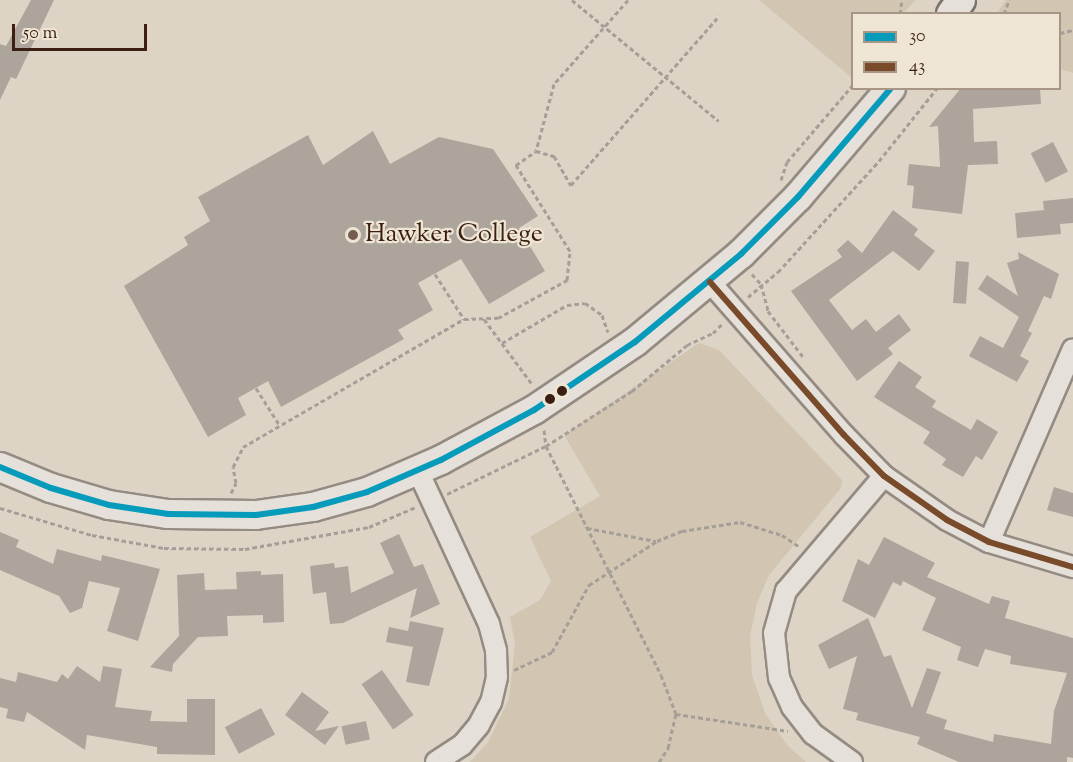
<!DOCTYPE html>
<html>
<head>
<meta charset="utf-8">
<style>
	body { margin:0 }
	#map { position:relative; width:1073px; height:762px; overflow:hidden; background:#ddd4c6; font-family:"Sorts Mill Goudy",serif }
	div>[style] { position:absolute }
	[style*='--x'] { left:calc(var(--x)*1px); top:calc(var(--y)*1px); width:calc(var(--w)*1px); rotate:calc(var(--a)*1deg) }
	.green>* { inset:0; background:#d2c5b1 }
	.building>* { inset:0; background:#ada59b; transform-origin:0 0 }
	.path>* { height:3px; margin-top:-1.5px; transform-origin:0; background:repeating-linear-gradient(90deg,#a69f99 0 4.5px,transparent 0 7.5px) }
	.roads { filter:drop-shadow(2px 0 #948b82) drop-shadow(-2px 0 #948b82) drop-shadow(0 2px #948b82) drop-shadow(0 -2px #948b82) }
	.street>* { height:20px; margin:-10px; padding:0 10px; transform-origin:10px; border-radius:10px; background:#e5e1da }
	.secondary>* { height:28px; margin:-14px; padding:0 14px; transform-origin:14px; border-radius:14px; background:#e5e1da }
	.bridges { filter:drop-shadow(2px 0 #7c736a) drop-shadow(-2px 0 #7c736a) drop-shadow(0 2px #7c736a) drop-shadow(0 -2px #7c736a) }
	.secondary-bridge>* { height:28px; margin:-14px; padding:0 14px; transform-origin:14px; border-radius:14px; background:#e5e1da }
	.bus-1>* { height:6px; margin:-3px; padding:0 3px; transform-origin:3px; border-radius:3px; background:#069bbb }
	.bus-2>* { height:6px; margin:-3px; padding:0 3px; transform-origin:3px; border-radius:3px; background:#7a4b2a }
	.dots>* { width:16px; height:16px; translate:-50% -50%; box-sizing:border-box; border:3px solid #efe5d4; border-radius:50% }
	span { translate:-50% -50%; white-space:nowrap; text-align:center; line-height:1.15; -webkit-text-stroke:4.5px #efe5d4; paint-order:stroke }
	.poi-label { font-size:26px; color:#3a1f12 }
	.left { translate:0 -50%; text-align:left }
	.legend { position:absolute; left:851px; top:12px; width:210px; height:78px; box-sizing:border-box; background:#efe5d4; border:2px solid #a79686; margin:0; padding:8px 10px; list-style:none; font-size:18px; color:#3a1f12 }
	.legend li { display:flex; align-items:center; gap:12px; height:30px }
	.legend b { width:30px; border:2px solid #a79686 }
	.scale { position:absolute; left:12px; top:24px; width:135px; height:27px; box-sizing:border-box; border:3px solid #3a1f12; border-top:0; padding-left:8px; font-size:18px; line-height:21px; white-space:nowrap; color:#3a1f12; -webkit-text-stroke:4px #efe5d4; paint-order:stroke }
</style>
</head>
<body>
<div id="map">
	<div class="green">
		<div style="clip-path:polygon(759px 0,915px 0,904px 13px,852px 14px,852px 78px)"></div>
		<div style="clip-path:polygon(1006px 0,1073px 0,1073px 73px,1060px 69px,1060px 14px,997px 13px)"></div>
		<div style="clip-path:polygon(699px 343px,719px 350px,842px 480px,841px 488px,769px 575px,757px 603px,750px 636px,752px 675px,765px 713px,787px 745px,806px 762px,470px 762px,488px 742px,509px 699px,515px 644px,510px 617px,540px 600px,551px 581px,530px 537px,600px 496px,564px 435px)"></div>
	</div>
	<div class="building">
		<div style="clip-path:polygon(31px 0,54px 0,16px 79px,11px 77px,0 100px,0 44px,6px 46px)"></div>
		<div style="clip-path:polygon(961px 88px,1040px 88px,1041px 104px,973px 109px,974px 142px,997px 141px,998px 164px,968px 165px,962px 214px,912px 208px,914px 186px,907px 185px,909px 164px,940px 167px,938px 126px,929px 127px)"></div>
		<div style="clip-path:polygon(373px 131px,390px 164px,439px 137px,493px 149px,538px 216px,519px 228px,545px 271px,489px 304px,461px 259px,418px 283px,433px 310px,398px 330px,404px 339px,281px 407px,268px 381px,238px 398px,246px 415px,208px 437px,124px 286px,188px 245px,184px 237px,210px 221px,198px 197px,308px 135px,323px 165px)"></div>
		<div style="left:1053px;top:142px;width:33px;height:25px;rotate:63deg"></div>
		<div style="clip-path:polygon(1073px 198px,1073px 223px,1060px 224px,1061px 234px,1017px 238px,1015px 213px,1044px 210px,1043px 201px)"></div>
		<div style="clip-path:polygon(893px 210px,918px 229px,914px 235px,935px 251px,919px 271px,893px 251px,829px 300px,852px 330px,866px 319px,876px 332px,899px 314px,911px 330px,888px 348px,893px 354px,857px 381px,791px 291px,842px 257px,837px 250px,848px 240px,862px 253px)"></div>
		<div style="clip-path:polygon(1018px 252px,1059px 274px,1051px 299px,1044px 296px,1028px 331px,1032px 333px,1020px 356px,1029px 361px,1017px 382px,969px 356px,980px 336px,1003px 348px,1019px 317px,978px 289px,987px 275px,1018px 296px,1007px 263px,1019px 259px)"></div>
		<div style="left:956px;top:261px;width:13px;height:42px;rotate:4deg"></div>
		<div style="clip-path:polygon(899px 361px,922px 377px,915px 387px,936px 401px,932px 407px,971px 430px,977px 419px,998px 432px,982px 460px,976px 456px,963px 477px,942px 465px,946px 459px,923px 443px,930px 432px,874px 397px)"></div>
		<div style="clip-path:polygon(1054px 487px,1073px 493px,1073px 517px,1047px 510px)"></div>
		<div style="clip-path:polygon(0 532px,19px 540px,16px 547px,53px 564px,57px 549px,101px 561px,102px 555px,160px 569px,138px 641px,107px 631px,120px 588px,89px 581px,82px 608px,70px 613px,59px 596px,0 570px)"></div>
		<div style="clip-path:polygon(399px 534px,414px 567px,423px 564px,440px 604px,410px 618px,417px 588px,343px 623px,330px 624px,326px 592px,313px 594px,310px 566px,334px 563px,335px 568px,348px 566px,351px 593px,394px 573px,380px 543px)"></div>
		<div style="clip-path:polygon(884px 537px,935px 563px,927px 577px,989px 604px,992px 596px,1010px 601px,1005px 618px,1073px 638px,1073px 758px,1067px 757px,1067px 762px,959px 762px,917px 744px,920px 737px,856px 720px,858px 713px,843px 709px,857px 656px,829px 669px,818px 645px,868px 618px,884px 657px,891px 655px,912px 708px,927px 668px,941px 672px,926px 713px,947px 720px,944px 729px,993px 742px,994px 734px,1051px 744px,1054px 711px,1067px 673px,1010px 664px,1011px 656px,985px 649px,978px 667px,957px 660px,961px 647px,922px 630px,936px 598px,903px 581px,901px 586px,893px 582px,875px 618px,842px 601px,858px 559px,869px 565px)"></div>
		<div style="clip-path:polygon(261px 571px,261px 575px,283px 574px,284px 622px,263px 623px,263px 615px,227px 616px,228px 636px,198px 637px,173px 664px,172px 672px,150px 667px,179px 636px,177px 575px,204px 573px,205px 590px,237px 589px,236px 572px)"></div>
		<div style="clip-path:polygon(410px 621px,444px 628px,429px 686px,406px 682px,413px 647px,386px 642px,389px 627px,408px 631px)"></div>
		<div style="clip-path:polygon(77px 666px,100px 682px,103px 666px,122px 669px,115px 707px,152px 711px,150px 721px,187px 722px,187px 699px,215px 699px,215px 755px,157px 754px,157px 747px,87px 735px,85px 750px,27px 712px,24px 722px,6px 718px,8px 709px,0 707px,0 678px,16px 682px,18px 672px,57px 682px,62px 674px,68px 679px)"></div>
		<div style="left:382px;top:670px;width:55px;height:25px;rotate:55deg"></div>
		<div style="clip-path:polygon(302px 692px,329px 712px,315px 731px,339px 726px,325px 745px,285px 715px)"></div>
		<div style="left:261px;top:708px;width:30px;height:41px;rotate:62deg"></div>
		<div style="left:366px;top:721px;width:19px;height:25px;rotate:78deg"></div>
	</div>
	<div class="path">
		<div style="--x:572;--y:0;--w:190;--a:39.5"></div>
		<div style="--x:628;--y:0;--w:112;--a:131.4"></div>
		<div style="--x:554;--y:84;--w:69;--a:105"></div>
		<div style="--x:536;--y:151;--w:19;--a:16"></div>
		<div style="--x:554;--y:156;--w:34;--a:60"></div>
		<div style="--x:571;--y:185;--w:225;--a:-48.8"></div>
		<div style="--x:900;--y:14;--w:14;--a:-82"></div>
		<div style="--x:1004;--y:14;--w:15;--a:-70"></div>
		<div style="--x:1060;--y:33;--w:13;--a:-13"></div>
		<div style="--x:781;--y:180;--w:19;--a:-72"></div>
		<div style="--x:787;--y:162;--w:100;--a:-49.5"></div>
		<div style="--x:435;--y:274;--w:54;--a:57.2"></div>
		<div style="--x:752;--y:274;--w:13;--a:48"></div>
		<div style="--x:761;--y:284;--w:28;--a:75"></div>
		<div style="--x:768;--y:311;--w:59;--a:52.5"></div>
		<div style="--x:748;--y:297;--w:39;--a:-40"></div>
		<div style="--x:778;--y:272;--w:150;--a:-47.7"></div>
		<div style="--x:879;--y:161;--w:93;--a:-51.5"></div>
		<div style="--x:484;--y:319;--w:81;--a:53.6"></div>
		<div style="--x:502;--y:343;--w:75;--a:-30.3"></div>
		<div style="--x:567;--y:305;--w:18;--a:-6"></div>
		<div style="--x:585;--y:303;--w:21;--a:35"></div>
		<div style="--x:602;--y:315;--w:18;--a:71"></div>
		<div style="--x:256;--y:388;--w:45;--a:57.7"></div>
		<div style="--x:544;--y:430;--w:16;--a:83"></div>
		<div style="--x:546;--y:446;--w:256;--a:63.3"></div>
		<div style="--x:661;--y:675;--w:42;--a:69"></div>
		<div style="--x:676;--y:714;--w:113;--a:8.6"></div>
		<div style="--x:231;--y:493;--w:11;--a:-63"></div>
		<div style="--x:236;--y:483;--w:16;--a:-101"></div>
		<div style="--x:233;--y:467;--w:22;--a:-63"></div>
		<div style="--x:243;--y:447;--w:255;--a:-30.1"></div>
		<div style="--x:464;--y:319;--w:34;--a:-2"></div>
		<div style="--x:498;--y:318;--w:79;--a:-28.8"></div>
		<div style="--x:567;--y:280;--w:29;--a:-84"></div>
		<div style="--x:570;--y:251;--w:102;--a:-122.1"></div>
		<div style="--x:516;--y:165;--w:24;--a:-35"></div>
		<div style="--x:447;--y:494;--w:110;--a:-25.9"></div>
		<div style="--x:546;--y:446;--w:102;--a:-32.6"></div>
		<div style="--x:632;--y:391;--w:72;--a:-39.9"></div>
		<div style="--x:687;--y:345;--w:29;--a:-25"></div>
		<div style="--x:713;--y:333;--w:14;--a:-45"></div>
		<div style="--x:0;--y:508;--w:96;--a:16.4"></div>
		<div style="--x:92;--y:535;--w:73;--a:10.2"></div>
		<div style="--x:164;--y:548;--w:81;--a:0.7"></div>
		<div style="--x:245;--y:549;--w:126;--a:-10.1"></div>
		<div style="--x:369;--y:527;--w:51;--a:-23.1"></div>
		<div style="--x:587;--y:528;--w:70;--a:10.7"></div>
		<div style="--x:514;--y:670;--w:42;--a:-25.3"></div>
		<div style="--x:552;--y:652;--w:77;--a:-61.1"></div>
		<div style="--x:589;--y:585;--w:81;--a:-32.9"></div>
		<div style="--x:657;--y:541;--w:27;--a:-22"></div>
		<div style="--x:682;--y:531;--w:59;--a:-8.8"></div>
		<div style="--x:740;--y:522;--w:44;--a:17.2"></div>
		<div style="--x:782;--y:535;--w:22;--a:34"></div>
		<div style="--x:659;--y:762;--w:17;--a:-57"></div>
		<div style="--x:668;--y:748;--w:35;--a:-77"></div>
	</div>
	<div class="roads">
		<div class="street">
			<div style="--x:710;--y:282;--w:203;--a:48.8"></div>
			<div style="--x:844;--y:435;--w:57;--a:45.7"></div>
			<div style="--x:884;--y:476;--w:77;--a:34.9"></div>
			<div style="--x:947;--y:520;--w:47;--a:27.6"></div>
			<div style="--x:989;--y:542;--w:88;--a:16.6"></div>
			<div style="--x:418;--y:471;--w:169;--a:65.1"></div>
			<div style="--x:489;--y:624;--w:28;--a:75"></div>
			<div style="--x:496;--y:651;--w:26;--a:88"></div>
			<div style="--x:497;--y:677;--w:26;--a:103"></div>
			<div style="--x:491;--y:702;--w:26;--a:118"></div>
			<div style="--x:479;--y:725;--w:26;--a:130"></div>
			<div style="--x:462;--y:745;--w:31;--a:147"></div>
			<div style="--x:989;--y:542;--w:210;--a:-66.5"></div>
			<div style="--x:852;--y:762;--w:48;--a:-144.3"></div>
			<div style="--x:813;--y:734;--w:34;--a:-128"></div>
			<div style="--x:792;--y:707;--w:32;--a:-114"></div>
			<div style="--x:779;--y:678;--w:45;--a:-96.3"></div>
			<div style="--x:774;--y:633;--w:44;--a:-74.1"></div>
			<div style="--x:786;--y:591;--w:151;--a:-49.6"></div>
		</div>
		<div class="secondary">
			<div style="--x:0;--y:467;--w:55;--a:22.4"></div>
			<div style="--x:51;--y:488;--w:60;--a:16.3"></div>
			<div style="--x:109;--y:505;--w:60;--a:8.7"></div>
			<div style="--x:168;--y:514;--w:88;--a:0.7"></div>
			<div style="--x:256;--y:515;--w:58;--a:-8"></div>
			<div style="--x:313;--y:507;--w:56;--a:-15.5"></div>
			<div style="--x:367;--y:492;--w:81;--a:-23.4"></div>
			<div style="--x:441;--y:460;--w:106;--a:-28.3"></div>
			<div style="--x:534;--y:410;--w:122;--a:-34"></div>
			<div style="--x:635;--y:342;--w:138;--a:-39.7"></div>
			<div style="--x:741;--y:254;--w:81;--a:-45"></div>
			<div style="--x:798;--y:197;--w:143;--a:-49.5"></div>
		</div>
	</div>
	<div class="bridges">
		<div class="secondary-bridge">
			<div style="--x:951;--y:14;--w:17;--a:-54"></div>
		</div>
	</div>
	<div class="bus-1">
		<div style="--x:0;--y:467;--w:55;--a:22.4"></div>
		<div style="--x:51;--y:488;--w:60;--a:16.3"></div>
		<div style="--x:109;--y:505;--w:60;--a:8.7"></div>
		<div style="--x:168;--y:514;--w:88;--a:0.7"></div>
		<div style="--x:256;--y:515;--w:58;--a:-8"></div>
		<div style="--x:313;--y:507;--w:56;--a:-15.5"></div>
		<div style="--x:367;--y:492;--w:81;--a:-23.4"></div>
		<div style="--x:441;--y:460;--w:106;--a:-28.3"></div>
		<div style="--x:534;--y:410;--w:122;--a:-34"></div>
		<div style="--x:635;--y:342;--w:138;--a:-39.7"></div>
		<div style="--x:741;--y:254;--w:81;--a:-45"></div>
		<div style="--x:798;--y:197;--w:143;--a:-49.5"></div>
	</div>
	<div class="bus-2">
		<div style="--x:710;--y:282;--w:203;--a:48.8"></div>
		<div style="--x:844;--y:435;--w:57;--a:45.7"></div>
		<div style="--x:884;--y:476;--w:77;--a:34.9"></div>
		<div style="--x:947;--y:520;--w:47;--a:27.6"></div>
		<div style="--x:989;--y:542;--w:88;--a:16.6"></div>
	</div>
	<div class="dots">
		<div style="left:353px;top:235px;background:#735e51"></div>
		<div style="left:562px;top:391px;background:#3a1f12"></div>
		<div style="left:550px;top:399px;background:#3a1f12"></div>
	</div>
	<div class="poi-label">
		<span class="left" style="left:365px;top:235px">Hawker College</span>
	</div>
	<ul class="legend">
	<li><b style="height:8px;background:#069bbb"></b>30</li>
	<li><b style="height:8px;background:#7a4b2a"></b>43</li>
	</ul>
	<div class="scale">50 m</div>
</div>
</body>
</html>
